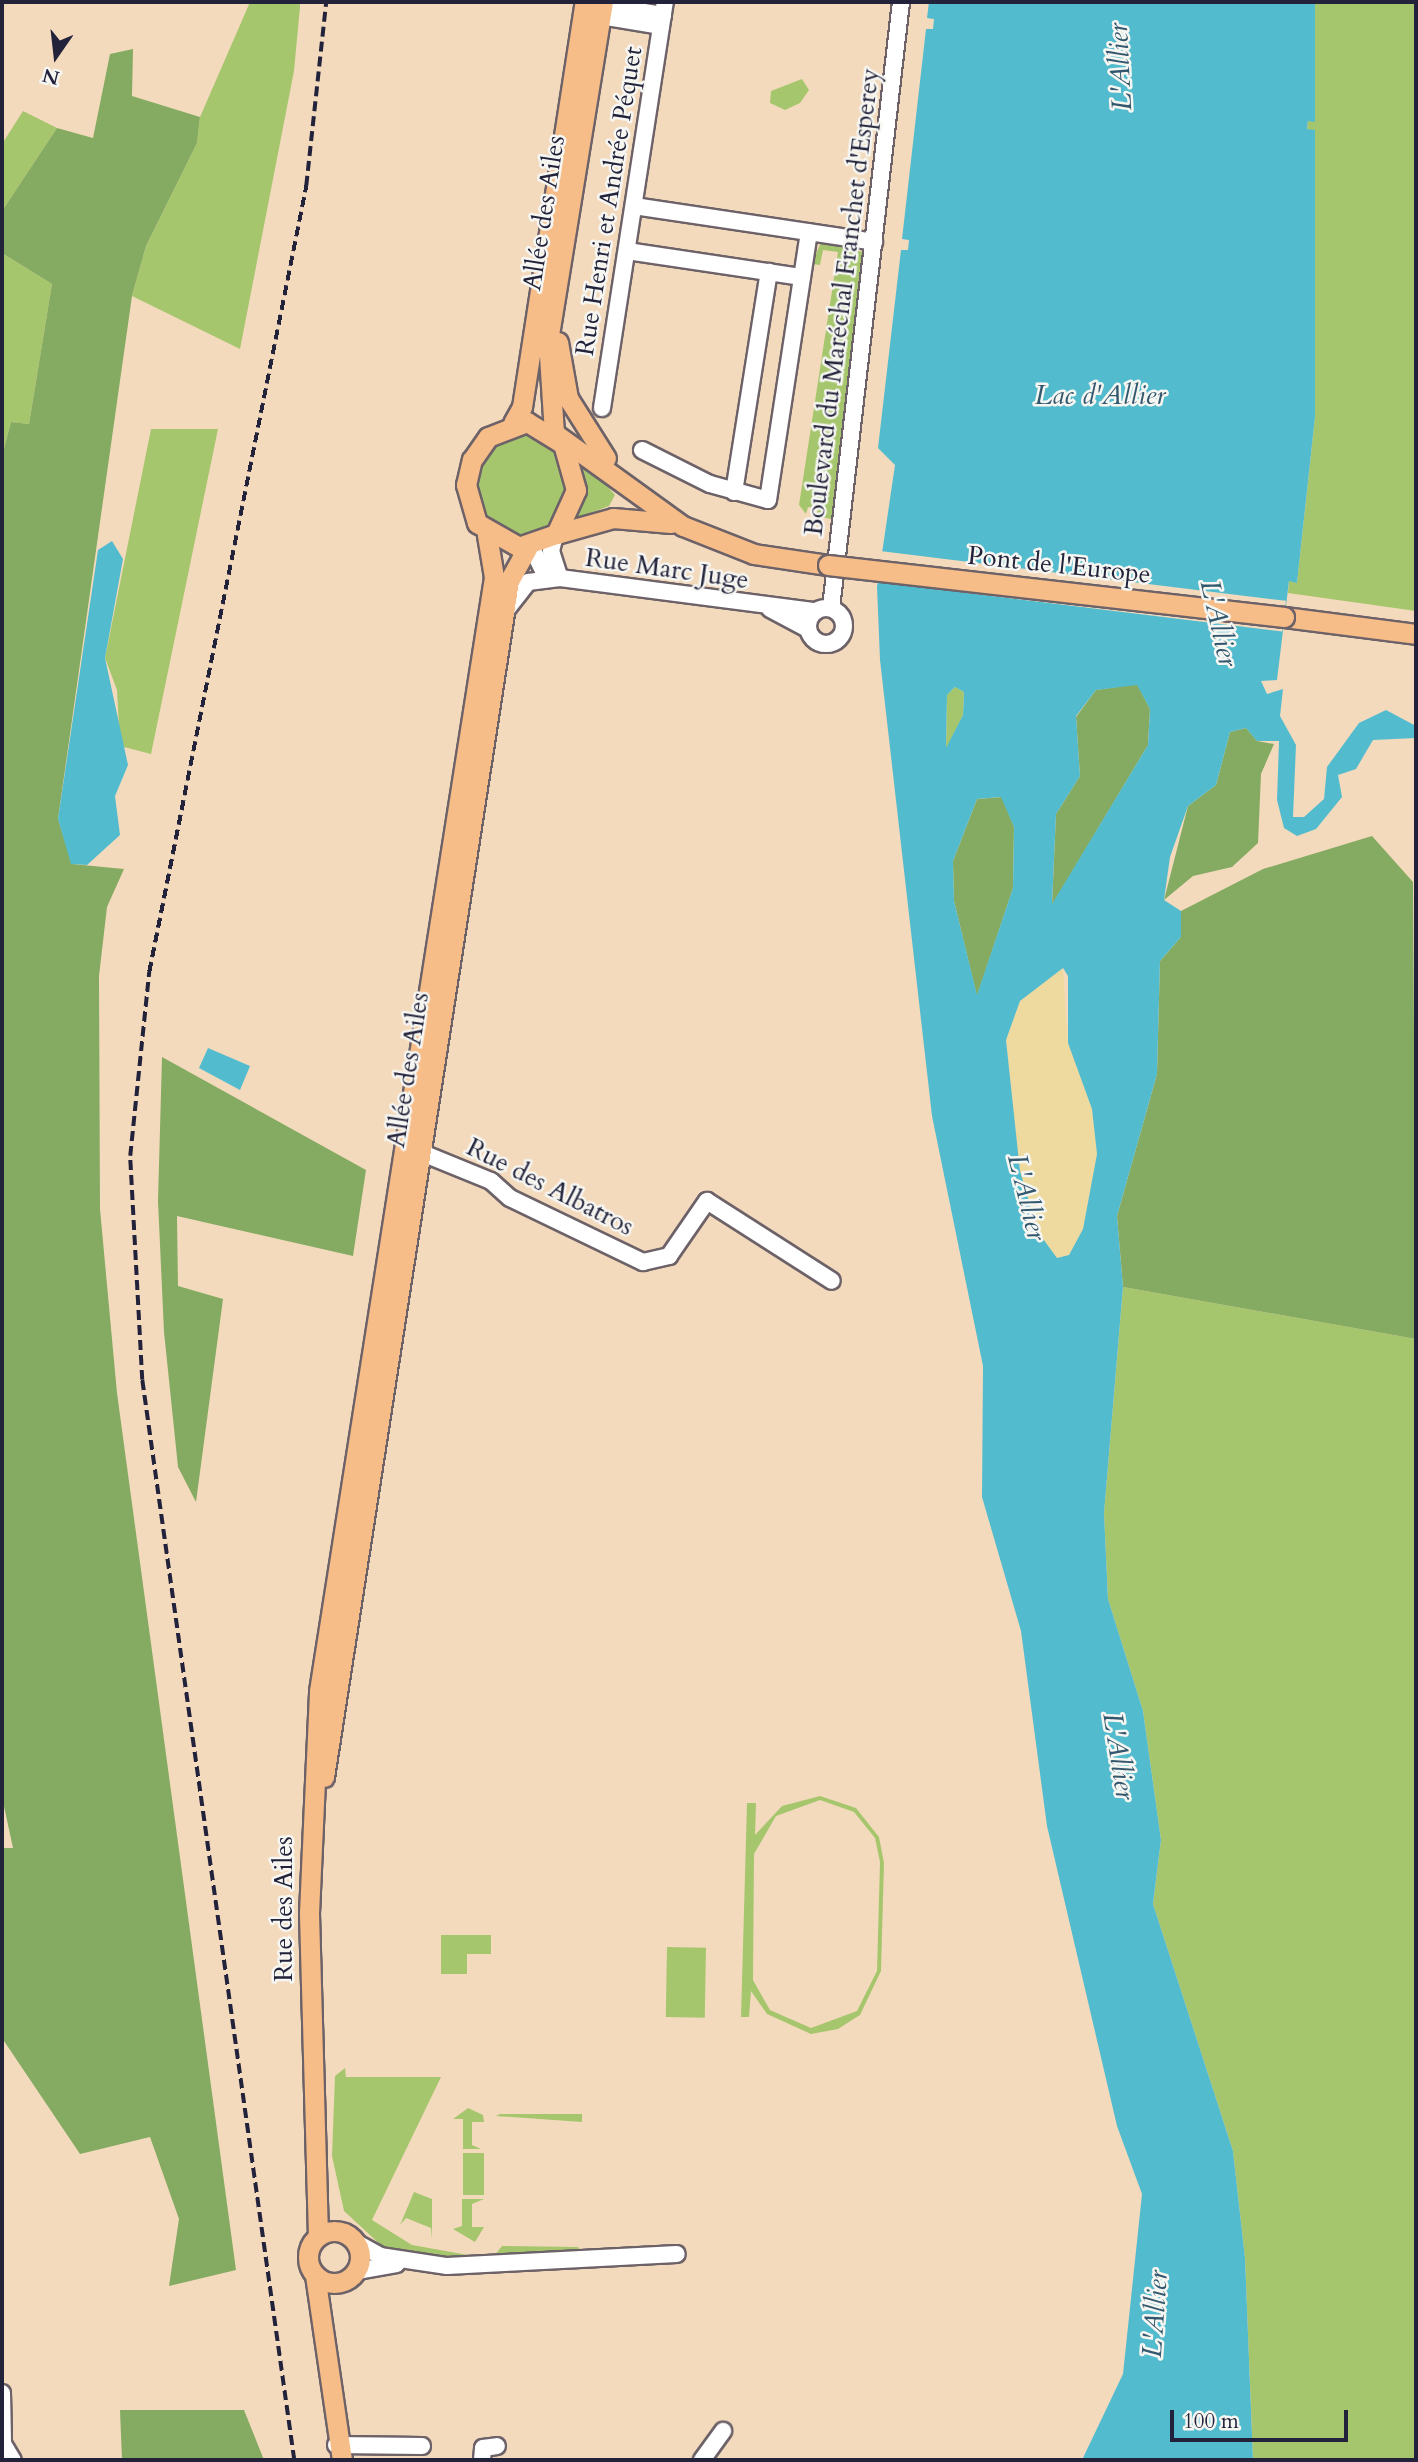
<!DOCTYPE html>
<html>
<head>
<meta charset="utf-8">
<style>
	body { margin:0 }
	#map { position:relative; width:1418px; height:2462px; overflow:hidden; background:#f4dabd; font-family:Cardo,serif }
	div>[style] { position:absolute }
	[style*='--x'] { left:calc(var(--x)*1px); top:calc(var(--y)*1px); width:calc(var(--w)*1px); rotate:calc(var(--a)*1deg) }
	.green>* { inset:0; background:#a6c66e; transform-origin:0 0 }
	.forest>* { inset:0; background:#84ab61 }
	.sand>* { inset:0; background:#eeda9e }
	.water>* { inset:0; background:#52bcce }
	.pier>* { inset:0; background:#f4dabd; transform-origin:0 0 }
	.roads { filter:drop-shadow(2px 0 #6c6268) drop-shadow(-2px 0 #6c6268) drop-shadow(0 2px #6c6268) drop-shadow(0 -2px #6c6268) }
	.minor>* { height:16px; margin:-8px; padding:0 8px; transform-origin:8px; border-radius:8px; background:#fff }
	.minor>.ring { margin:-8px; padding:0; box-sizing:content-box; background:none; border:16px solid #fff; border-radius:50% }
	.major>* { height:19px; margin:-9.5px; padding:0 9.5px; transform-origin:9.5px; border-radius:9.5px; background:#f7bd88 }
	.major>.ring { margin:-9.5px; padding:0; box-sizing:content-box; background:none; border:19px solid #f7bd88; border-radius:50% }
	.rail>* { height:3.5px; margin-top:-1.75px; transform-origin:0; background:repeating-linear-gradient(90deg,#22223b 0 10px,transparent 0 15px) }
	.bridges { filter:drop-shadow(2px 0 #6c6268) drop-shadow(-2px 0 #6c6268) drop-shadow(0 2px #6c6268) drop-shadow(0 -2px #6c6268) }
	.major-bridge>* { height:19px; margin:-9.5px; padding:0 9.5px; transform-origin:9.5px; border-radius:9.5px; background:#f7bd88 }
	span { translate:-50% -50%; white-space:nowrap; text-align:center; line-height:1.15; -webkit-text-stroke:5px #f6f6f2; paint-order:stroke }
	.street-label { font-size:26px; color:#22223b }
	.water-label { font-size:28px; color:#33586e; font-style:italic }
	.frame { position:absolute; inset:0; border:4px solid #22223b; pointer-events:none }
	.north { position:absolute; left:21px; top:21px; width:70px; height:70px; -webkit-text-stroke:5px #f6f6f2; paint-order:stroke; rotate:194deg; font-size:19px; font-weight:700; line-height:28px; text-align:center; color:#22223b }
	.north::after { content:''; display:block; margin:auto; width:24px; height:32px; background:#22223b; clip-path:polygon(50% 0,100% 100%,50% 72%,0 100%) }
	.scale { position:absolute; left:1170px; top:2410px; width:178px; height:32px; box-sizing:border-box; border:4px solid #22223b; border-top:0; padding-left:9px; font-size:21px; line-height:24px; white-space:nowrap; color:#22223b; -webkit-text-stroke:5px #f6f6f2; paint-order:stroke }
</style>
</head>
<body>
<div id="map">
	<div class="green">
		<div style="clip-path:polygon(250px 2px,300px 2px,300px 7px,294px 71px,240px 349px,132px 296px,146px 246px,197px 143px,200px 117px)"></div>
		<div style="clip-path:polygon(1315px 2px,1416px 2px,1416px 611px,1288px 593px,1289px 580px,1297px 583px,1315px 417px,1315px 131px,1307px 130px,1308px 121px,1315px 121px)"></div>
		<div style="clip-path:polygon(802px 79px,809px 90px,800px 103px,785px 110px,770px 103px,771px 91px)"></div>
		<div style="clip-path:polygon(23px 111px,57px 128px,2px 211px,2px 144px)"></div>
		<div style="clip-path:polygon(821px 242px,863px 252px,836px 520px,816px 516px,818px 509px,808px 507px,806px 514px,799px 505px,838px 252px,823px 250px,820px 265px,812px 264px)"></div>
		<div style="clip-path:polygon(2px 253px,52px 284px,29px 424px,11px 422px,2px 456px)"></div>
		<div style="clip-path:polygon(151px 429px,218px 429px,151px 754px,120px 746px,117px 690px,105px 658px)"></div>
		<div style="clip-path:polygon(516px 432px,530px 432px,555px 447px,569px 484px,554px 524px,541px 534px,516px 537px,486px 518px,476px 481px,489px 450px)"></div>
		<div style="clip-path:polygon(579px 454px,615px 495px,609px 506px,575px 519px,584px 486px)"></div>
		<div style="clip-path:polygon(955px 687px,964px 692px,963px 715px,946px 750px,947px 695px)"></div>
		<div style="clip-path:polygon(1123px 1287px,1416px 1339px,1416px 2460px,1253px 2460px,1245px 2258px,1233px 2151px,1153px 1904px,1161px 1840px,1143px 1711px,1108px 1599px,1104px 1513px)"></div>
		<div style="clip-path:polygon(evenodd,820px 1796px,856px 1808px,879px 1837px,884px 1863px,881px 1971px,860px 2015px,838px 2029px,811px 2034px,767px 2014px,751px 1991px,749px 2017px,741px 2017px,747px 1803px,756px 1803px,755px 1835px,782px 1806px,820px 1796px,820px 1800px,854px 1812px,875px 1838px,880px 1862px,877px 1971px,857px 2011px,811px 2028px,770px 2010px,753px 1980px,754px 1854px,776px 1816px,820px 1800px)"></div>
		<div style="clip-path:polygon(441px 1935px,491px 1935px,491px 1954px,467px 1954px,467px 1974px,441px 1974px)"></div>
		<div style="left:667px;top:1947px;width:39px;height:70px;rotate:1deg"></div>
		<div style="clip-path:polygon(345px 2068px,346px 2077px,441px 2077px,372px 2220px,412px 2245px,468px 2255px,468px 2261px,385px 2249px,344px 2211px,332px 2156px,335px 2076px)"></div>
		<div style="clip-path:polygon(468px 2108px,483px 2115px,484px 2122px,472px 2122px,472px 2145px,481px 2149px,463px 2149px,463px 2119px,453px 2119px)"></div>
		<div style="clip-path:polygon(582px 2114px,582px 2122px,496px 2116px,500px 2114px)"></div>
		<div style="left:463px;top:2153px;width:21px;height:42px"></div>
		<div style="clip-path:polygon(414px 2192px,432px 2199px,432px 2239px,431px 2228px,406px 2218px,400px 2225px)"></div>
		<div style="clip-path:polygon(462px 2199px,484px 2199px,472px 2204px,472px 2227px,484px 2227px,475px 2242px,453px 2229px,462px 2226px)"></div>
		<div style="clip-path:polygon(502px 2246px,578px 2247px,582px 2252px,494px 2256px)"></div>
	</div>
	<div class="forest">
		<div style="clip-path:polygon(133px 49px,132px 96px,200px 117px,197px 143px,146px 246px,132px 296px,58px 819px,72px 864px,124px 869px,107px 907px,99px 976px,100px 1209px,117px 1393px,236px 2270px,169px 2286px,179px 2219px,150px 2137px,80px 2154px,2px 2038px,2px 1848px,13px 1848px,2px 1797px,2px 456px,11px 422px,29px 424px,52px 284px,2px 253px,2px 211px,57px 128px,93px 138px,110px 54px)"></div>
		<div style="clip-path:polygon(1137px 684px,1150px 709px,1148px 745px,1052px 905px,1056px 814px,1080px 776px,1076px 717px,1096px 690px)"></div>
		<div style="clip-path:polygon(1246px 728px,1257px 741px,1274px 744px,1261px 774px,1258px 843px,1232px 867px,1193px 876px,1164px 900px,1188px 806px,1216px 785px,1230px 732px)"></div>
		<div style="clip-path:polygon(1002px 797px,1014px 827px,1013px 888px,977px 996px,954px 901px,953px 861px,977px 799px)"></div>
		<div style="clip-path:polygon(1372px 836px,1413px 882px,1416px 1339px,1123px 1287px,1117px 1216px,1157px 1074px,1160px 961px,1181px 937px,1181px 911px,1263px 869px)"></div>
		<div style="clip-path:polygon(162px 1057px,366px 1170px,353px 1256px,177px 1216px,178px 1286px,223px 1299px,196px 1502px,178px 1467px,164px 1332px,158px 1201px)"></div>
		<div style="clip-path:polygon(120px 2410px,244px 2410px,264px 2460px,122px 2460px)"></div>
	</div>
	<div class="sand">
		<div style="clip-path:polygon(1063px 968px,1068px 1043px,1092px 1109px,1097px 1154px,1083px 1229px,1069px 1255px,1057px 1258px,1038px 1233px,1020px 1171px,1006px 1040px,1020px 1001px)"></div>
	</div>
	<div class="water">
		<div style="clip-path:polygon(evenodd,929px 2px,1315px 2px,1315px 122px,1308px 121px,1307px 129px,1315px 130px,1315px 417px,1297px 583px,1289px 581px,1277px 680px,1261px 681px,1267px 694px,1283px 689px,1280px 716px,1296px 745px,1293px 817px,1304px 817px,1324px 799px,1327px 767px,1359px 723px,1386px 710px,1416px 726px,1416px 738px,1373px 740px,1356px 769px,1338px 775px,1342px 797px,1316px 829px,1297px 836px,1284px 828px,1277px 800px,1279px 741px,1257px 741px,1246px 728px,1230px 732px,1216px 785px,1188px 806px,1170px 857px,1164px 900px,1181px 911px,1181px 937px,1160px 961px,1157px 1074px,1117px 1216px,1123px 1287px,1104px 1513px,1108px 1599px,1143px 1711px,1161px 1840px,1153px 1904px,1233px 2151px,1245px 2258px,1253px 2460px,1082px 2460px,1123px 2374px,1142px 2194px,1117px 2126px,1047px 1826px,1021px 1631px,982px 1497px,983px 1366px,932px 1116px,880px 660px,877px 587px,895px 465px,878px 448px,901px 250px,908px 250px,909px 240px,902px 239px,926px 29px,933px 29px,934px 19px,927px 18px,929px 2px,1137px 685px,1150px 709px,1148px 745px,1052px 904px,1056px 814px,1080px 776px,1076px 716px,1096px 690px,1137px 685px,929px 2px,955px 687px,964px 692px,963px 715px,946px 748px,947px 695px,955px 687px,929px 2px,1001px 797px,1014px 827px,1013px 888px,977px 995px,954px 901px,953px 861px,977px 799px,1001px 797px,929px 2px,1063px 968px,1068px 976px,1068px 1043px,1092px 1109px,1097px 1154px,1083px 1229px,1069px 1255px,1057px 1258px,1038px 1232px,1020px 1171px,1006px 1040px,1020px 1001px,1063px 968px)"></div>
		<div style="clip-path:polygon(112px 541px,123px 559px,105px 658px,128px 765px,115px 796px,120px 835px,87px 865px,71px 864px,58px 819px,98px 550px)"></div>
		<div style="clip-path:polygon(208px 1048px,250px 1066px,240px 1090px,199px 1068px)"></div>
	</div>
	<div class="pier">
		<div style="left:880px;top:551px;width:409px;height:31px;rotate:7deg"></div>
	</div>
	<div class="roads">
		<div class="minor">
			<div style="--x:603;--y:5;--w:61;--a:9.5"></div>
			<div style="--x:594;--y:9;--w:10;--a:45"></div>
			<div style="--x:601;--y:16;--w:61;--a:9.5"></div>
			<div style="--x:634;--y:206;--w:243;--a:8.5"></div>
			<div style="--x:627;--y:251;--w:177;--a:8.5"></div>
			<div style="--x:602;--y:408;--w:411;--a:-81.2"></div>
			<div style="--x:642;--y:450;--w:76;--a:26.6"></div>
			<div style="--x:710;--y:484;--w:60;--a:15.4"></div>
			<div style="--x:768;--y:500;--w:271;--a:-81.3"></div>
			<div style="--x:734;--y:492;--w:223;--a:-81"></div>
			<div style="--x:555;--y:535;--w:16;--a:104"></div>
			<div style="--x:551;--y:551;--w:28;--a:72"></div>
			<div style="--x:531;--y:546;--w:37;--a:64"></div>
			<div class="ring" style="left:808px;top:608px;width:20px;height:20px"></div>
			<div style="--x:831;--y:608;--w:610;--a:-83.41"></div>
			<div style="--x:507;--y:609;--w:34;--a:-52"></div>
			<div style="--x:528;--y:582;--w:32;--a:-7"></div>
			<div style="--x:560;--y:578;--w:257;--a:7.4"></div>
			<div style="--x:770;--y:609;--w:43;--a:27.8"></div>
			<div style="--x:410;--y:1148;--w:87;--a:22.2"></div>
			<div style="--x:491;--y:1181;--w:25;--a:42"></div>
			<div style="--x:510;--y:1198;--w:148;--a:25.7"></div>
			<div style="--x:643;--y:1262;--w:27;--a:-13"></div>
			<div style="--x:669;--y:1256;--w:67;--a:-55.4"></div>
			<div style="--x:707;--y:1201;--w:148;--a:32.6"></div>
			<div style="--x:357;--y:2243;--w:26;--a:29"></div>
			<div style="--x:380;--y:2256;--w:68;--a:8.5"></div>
			<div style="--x:447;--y:2266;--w:230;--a:-3"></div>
			<div style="--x:357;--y:2271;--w:40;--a:-10"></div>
			<div style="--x:2;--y:2393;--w:49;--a:88.8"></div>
			<div style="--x:2;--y:2442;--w:21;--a:59"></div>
			<div style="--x:336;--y:2445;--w:86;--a:0.7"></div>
			<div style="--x:482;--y:2460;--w:12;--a:-85"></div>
			<div style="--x:483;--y:2448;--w:14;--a:-8"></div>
			<div style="--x:702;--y:2460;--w:36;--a:-54"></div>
		</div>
		<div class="major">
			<div style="--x:558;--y:342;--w:57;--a:79.9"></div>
			<div style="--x:568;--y:398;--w:71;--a:57.7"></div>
			<div style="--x:527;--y:422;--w:42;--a:31.4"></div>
			<div style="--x:563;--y:444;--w:48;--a:74.2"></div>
			<div style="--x:576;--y:490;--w:48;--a:114.4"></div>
			<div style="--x:556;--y:534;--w:39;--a:161"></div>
			<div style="--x:519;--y:547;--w:48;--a:-150.3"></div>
			<div style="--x:477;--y:523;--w:40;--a:-106"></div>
			<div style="--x:466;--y:485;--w:26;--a:-77"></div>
			<div style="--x:472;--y:460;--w:28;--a:-55"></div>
			<div style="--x:488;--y:437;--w:42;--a:-21"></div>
			<div style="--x:513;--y:423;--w:18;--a:-61"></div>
			<div style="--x:522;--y:407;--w:410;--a:-81.2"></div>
			<div style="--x:554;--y:433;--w:92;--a:-93.7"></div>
			<div style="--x:548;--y:341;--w:343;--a:-80.8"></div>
			<div style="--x:558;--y:436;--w:154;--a:35.8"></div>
			<div style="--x:683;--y:526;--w:76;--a:21.5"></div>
			<div style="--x:754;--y:554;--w:75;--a:8.5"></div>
			<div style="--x:556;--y:534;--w:59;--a:-15.7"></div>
			<div style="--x:613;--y:518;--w:58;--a:4.9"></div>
			<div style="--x:1284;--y:617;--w:133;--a:7.3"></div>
			<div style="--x:324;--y:1777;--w:1210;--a:-81.21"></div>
			<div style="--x:509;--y:581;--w:38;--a:-61"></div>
			<div class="ring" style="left:308px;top:2231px;width:33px;height:33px"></div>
			<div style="--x:318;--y:2236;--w:323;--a:-91.6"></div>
			<div style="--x:309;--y:1913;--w:222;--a:-87.4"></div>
			<div style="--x:319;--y:1691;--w:1128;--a:-81.07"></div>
			<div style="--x:494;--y:577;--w:43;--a:-99.5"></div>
			<div style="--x:315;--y:2275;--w:187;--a:81.7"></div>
		</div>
	</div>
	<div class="rail">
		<div style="--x:294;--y:2460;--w:1091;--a:-98.01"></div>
		<div style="--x:142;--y:1380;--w:224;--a:-93.1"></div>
		<div style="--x:130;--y:1156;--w:185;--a:-84.1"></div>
		<div style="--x:149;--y:972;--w:802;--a:-78.7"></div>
		<div style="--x:306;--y:186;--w:185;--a:-83.8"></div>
	</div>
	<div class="bridges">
		<div class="major-bridge">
			<div style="--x:828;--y:565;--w:459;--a:6.5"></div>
		</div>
	</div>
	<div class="street-label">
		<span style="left:609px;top:201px;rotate:-81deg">Rue Henri et Andrée Péquet</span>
		<span style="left:544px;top:213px;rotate:-81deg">Allée des Ailes</span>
		<span style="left:842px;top:302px;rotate:-83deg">Boulevard du Maréchal Franchet d'Esperey</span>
		<span style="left:1059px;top:565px;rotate:6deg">Pont de l'Europe</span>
		<span style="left:667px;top:569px;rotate:8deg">Rue Marc Juge</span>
		<span style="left:408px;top:1070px;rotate:-81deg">Allée des Ailes</span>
		<span style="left:550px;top:1187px;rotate:27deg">Rue des Albatros</span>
		<span style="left:284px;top:1909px;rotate:-90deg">Rue des Ailes</span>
	</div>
	<div class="water-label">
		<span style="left:1120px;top:67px;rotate:-93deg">L'Allier</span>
		<span style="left:1100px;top:395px">Lac d'Allier</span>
		<span style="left:1219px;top:623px;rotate:77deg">L'Allier</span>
		<span style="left:1027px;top:1197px;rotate:76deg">L'Allier</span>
		<span style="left:1119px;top:1756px;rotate:81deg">L'Allier</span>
		<span style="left:1155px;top:2314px;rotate:-86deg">L'Allier</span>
	</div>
	<div class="frame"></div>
	<div class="north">N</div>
	<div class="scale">100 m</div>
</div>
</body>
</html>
